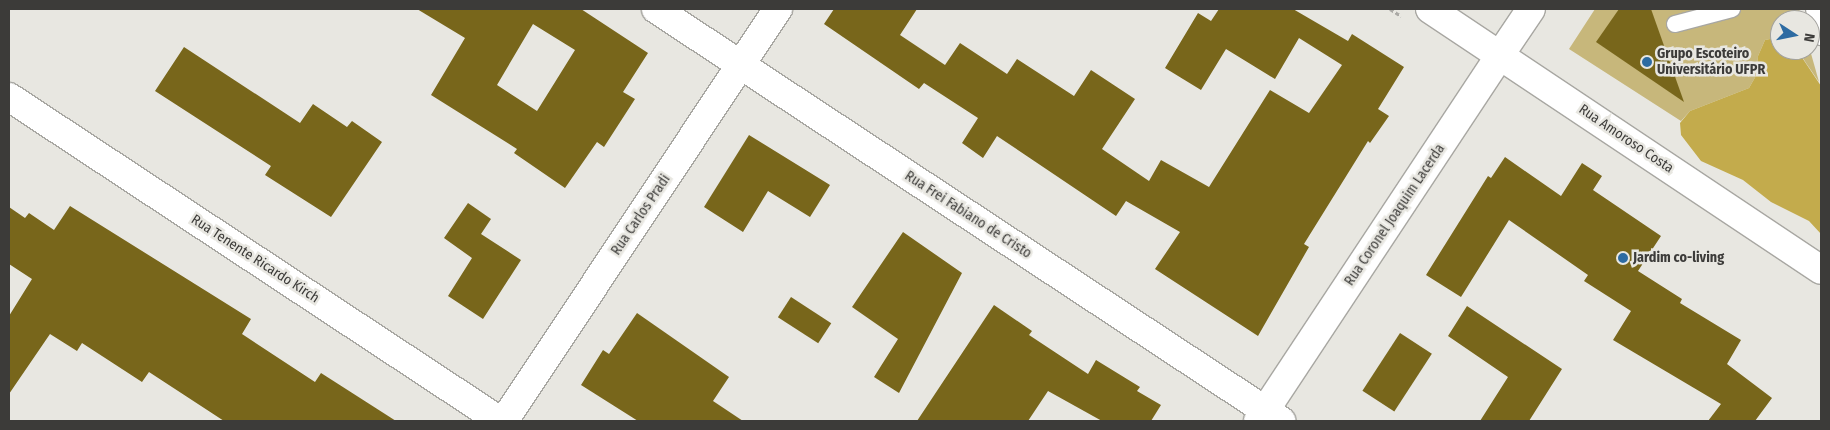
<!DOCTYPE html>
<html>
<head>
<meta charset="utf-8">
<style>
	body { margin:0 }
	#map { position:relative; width:1830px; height:430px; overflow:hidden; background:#e8e7e1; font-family:"Fira Sans Condensed",sans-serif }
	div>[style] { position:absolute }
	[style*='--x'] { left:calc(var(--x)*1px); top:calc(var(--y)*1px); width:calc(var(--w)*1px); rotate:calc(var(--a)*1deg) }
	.green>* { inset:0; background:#c7b77b }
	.forest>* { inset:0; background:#c3ab4c }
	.building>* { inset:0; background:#78661b; transform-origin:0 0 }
	.path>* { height:3px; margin-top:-1.5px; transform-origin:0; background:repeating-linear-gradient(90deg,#abaaa6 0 4px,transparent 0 6.5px) }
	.roads { filter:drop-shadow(1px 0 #a8a7a2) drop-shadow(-1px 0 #a8a7a2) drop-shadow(0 1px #a8a7a2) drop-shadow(0 -1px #a8a7a2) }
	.lane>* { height:16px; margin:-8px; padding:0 8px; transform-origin:8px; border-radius:8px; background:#fff }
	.street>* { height:28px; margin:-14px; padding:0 14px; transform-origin:14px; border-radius:14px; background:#fff }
	.secondary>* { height:28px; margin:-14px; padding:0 14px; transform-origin:14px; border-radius:14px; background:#fff }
	.dots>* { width:14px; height:14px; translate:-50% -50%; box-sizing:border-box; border:2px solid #e8e7e1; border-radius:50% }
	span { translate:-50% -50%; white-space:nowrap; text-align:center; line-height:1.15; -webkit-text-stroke:5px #e8e7e1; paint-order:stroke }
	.poi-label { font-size:14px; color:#3c3b39; font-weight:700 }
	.left { translate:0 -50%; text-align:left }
	.street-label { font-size:14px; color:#3c3b39 }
	.frame { position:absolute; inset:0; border:10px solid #3c3b39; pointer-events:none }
	.north { position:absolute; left:1770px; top:10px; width:50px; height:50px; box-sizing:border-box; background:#e8e7e1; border:1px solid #a3a29e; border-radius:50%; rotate:101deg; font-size:14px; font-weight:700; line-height:20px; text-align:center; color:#3c3b39 }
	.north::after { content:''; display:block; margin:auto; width:18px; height:22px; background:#2d6ba2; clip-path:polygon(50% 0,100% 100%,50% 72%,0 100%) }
</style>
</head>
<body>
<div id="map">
	<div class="green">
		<div style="clip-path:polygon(1595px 9px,1799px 9px,1802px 20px,1780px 20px,1780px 37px,1765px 40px,1758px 56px,1757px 74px,1749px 88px,1690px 111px,1681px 121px,1569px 49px)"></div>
		<div style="clip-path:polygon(1798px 50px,1810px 50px,1819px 82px,1806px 63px)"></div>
	</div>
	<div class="forest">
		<div style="clip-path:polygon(1780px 37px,1780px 50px,1797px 50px,1821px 86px,1821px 234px,1809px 221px,1771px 202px,1743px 180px,1701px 161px,1681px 135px,1680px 123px,1690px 111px,1749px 88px,1757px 74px,1758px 56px,1765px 40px)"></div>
	</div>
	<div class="building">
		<div style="clip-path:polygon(evenodd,417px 9px,581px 9px,648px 53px,623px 92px,635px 99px,604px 147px,597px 142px,565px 188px,514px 153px,517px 149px,431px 95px,465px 38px,417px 9px,533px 24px,575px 50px,537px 111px,497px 85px,533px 24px)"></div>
		<div style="clip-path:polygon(834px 9px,917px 9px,900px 35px,945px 65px,960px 43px,1007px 74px,1017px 59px,1074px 96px,1091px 70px,1135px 99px,1102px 149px,1149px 181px,1161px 160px,1209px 187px,1270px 90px,1309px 113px,1342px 65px,1299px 38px,1275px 79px,1226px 49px,1201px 90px,1165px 68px,1198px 13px,1211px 21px,1219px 9px,1293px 9px,1348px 41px,1352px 34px,1404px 67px,1378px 109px,1389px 116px,1370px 143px,1368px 141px,1304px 244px,1309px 247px,1258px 336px,1155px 269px,1180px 232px,1126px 201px,1116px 216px,997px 136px,983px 158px,962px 143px,978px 118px,924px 83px,919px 89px,824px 24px)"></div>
		<div style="clip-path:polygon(1619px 9px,1651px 9px,1684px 102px,1596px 42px)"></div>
		<div style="clip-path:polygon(184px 47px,300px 123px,313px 104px,347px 127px,352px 121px,382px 142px,331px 217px,265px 175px,271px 166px,155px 91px)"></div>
		<div style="clip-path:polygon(749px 135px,830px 185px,810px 217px,768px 191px,743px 232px,704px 207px)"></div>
		<div style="clip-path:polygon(1505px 157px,1561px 196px,1582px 163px,1602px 176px,1593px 190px,1661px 236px,1638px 271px,1682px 299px,1680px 303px,1741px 340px,1727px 364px,1772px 398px,1755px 421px,1708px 421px,1721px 404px,1613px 340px,1631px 311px,1584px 281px,1588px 275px,1509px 220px,1461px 297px,1426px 275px,1488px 176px,1491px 178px)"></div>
		<div style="clip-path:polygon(468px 203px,491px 219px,481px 234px,521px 260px,483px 319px,448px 296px,472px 258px,444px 238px)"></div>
		<div style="clip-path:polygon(70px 206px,251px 319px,242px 334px,315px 382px,321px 373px,396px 421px,224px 421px,149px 372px,142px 382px,82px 343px,77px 351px,50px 334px,9px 394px,9px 316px,32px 279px,9px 264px,9px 207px,25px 218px,29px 213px,54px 230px)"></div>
		<div style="clip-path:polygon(903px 232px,962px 273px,899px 393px,874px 377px,898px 339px,852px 307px)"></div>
		<div style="left:791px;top:297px;width:48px;height:24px;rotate:33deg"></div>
		<div style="clip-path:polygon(994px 305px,1032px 331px,1029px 335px,1088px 374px,1096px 360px,1140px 387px,1137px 391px,1161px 405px,1151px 421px,1102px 421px,1048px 391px,1028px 421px,917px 421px)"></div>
		<div style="clip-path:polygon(1467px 306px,1562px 369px,1529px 421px,1480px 421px,1508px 377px,1448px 336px)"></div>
		<div style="clip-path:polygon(637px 313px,729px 377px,713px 401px,743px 421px,638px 421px,581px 385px,603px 350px,609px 354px)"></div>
		<div style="left:1400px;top:333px;width:38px;height:69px;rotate:33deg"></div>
	</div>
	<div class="path">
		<div style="--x:1390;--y:9;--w:13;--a:32"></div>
	</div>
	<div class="roads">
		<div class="lane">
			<div style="--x:1814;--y:9;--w:29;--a:76"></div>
			<div style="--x:1675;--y:24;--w:59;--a:-14.7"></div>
		</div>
		<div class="street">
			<div style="--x:656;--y:9;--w:749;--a:33.39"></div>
			<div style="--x:1500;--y:55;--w:55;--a:-56"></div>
			<div style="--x:9;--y:97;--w:588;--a:33.42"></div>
			<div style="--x:504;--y:421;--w:495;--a:-56.4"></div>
		</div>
		<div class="secondary">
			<div style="--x:1430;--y:9;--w:470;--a:33.7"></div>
			<div style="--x:1258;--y:421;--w:439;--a:-56.5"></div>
		</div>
	</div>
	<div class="dots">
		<div style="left:1647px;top:62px;background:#2d6ba2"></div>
		<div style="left:1623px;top:258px;background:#2d6ba2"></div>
	</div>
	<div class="poi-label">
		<span class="left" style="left:1657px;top:62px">Grupo Escoteiro<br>Universitário UFPR</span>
		<span class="left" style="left:1633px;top:258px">Jardim co-living</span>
	</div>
	<div class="street-label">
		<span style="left:1626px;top:139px;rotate:34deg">Rua Amoroso Costa</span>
		<span style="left:641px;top:215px;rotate:-56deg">Rua Carlos Pradi</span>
		<span style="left:968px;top:215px;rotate:33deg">Rua Frei Fabiano de Cristo</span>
		<span style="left:1395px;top:215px;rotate:-56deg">Rua Coronel Joaquim Lacerda</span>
		<span style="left:255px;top:259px;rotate:33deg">Rua Tenente Ricardo Kirch</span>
	</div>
	<div class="frame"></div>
	<div class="north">N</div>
</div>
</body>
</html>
